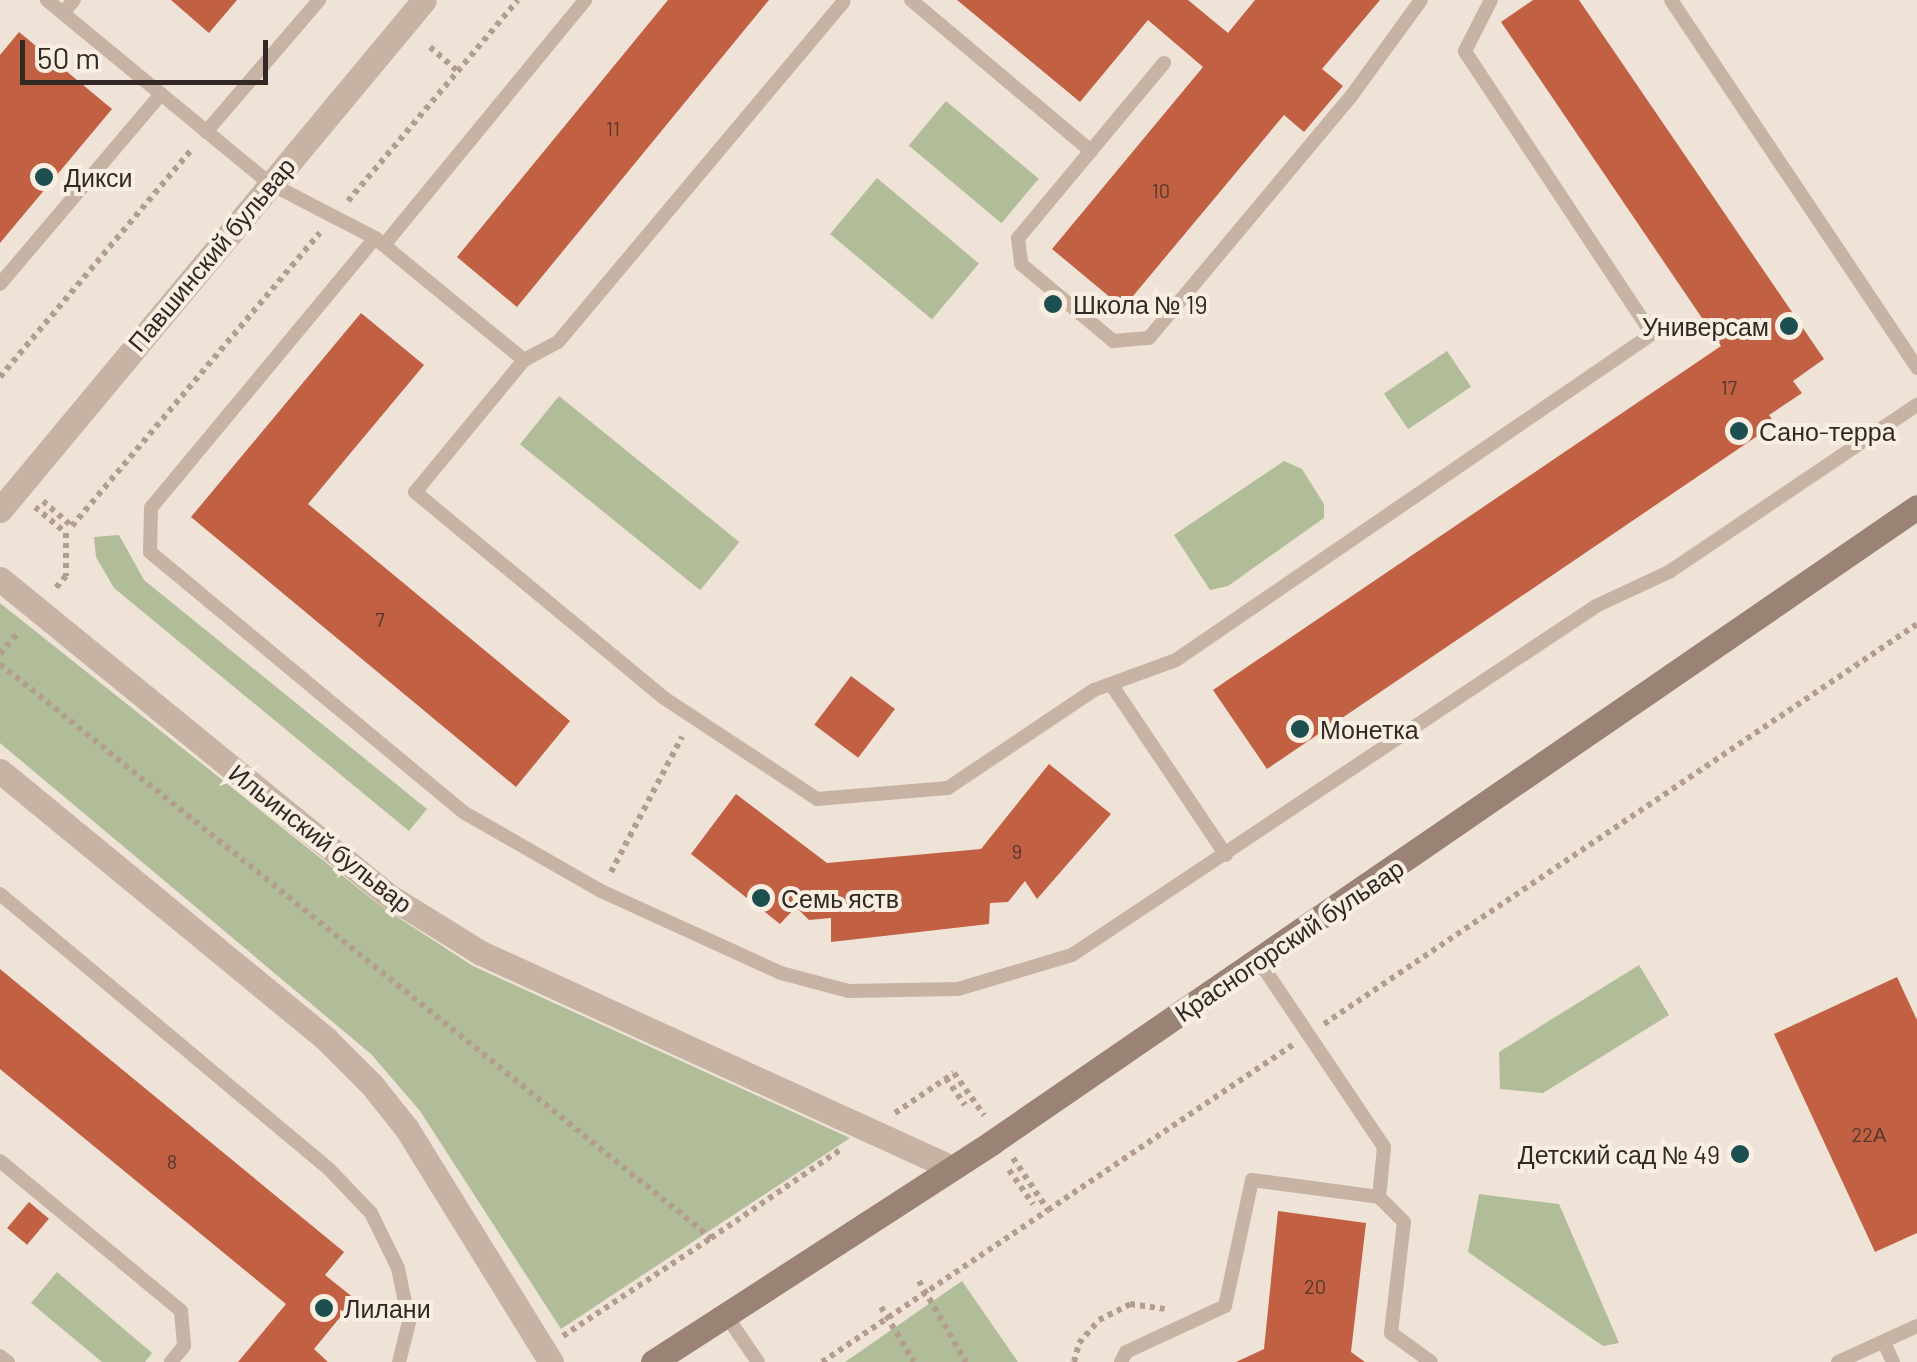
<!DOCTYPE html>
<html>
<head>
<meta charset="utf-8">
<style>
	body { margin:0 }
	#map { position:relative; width:1917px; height:1362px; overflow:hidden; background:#efe3d7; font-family:Barlow,sans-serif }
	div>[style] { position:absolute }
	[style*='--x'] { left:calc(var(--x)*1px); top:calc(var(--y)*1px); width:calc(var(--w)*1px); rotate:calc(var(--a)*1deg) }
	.green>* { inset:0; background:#b1bd98; transform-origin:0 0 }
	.building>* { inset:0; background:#c16043; transform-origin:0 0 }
	.path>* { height:6px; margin-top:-3px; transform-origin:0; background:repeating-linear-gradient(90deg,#b29d8e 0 5px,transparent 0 10px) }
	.service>* { height:14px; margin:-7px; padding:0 7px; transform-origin:7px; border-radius:7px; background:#c6b3a4 }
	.minor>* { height:25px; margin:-12.5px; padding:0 12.5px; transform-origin:12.5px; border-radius:12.5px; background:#c6b3a4 }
	.tertiary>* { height:25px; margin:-12.5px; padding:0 12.5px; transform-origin:12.5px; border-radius:12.5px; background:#c6b3a4 }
	.secondary>* { height:25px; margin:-12.5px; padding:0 12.5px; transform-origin:12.5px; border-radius:12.5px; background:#9a8275 }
	.dots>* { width:28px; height:28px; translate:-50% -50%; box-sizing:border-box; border:5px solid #f8eee2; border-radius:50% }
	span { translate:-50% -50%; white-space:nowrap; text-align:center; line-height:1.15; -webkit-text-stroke:8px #f8eee2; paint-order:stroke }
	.number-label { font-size:20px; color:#56372c }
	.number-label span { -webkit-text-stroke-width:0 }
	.poi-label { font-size:25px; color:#322925 }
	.left { translate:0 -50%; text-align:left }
	.right { translate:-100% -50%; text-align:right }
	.street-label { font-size:25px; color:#322925 }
	.scale { position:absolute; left:20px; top:40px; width:248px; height:45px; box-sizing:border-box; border:5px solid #322925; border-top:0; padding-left:12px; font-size:30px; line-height:35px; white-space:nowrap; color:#322925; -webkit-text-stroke:8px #f8eee2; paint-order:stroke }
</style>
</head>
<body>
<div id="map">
	<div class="green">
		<div style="left:946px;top:101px;width:121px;height:58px;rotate:40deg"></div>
		<div style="left:877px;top:178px;width:133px;height:73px;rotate:40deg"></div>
		<div style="left:1447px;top:351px;width:43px;height:76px;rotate:56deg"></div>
		<div style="left:559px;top:396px;width:232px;height:62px;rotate:39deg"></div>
		<div style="clip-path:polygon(1284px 461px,1302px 469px,1324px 504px,1324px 518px,1228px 586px,1210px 590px,1174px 535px)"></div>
		<div style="clip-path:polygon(119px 535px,144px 580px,427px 809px,409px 831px,114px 588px,96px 557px,94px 537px)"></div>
		<div style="clip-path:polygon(0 603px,382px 907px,473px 966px,850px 1138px,561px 1329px,420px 1111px,371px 1054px,0 743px)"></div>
		<div style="clip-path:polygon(1639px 965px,1669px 1015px,1543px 1093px,1500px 1089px,1499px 1052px)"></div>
		<div style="clip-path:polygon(1479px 1194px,1559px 1204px,1619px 1343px,1603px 1346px,1468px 1252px)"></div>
		<div style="clip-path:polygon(57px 1272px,152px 1353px,145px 1362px,102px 1362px,31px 1303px)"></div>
		<div style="clip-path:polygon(962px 1281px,1018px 1362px,845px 1362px)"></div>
	</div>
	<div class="building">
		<div style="clip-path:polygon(171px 0,237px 0,209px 33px)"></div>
		<div style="clip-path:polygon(668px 0,769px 0,517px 307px,457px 257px)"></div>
		<div style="clip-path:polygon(957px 0,1188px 0,1228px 33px,1255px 0,1380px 0,1322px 69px,1343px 86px,1304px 132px,1284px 115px,1123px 308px,1052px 249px,1203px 67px,1148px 20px,1080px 102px)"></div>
		<div style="clip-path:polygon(1533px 0,1579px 0,1824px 359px,1793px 381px,1802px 393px,1769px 415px,1775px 424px,1267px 769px,1213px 690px,1721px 346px,1501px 22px)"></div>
		<div style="clip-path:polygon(19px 32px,112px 109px,0 243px,0 55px)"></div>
		<div style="clip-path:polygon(361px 313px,424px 365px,308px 504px,570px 721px,516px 787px,191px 517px)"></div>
		<div style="left:851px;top:676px;width:55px;height:61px;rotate:37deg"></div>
		<div style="clip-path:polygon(1049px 764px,1111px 814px,1037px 899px,1025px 881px,1008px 902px,990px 903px,989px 924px,831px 942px,831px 918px,809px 920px,796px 907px,780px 924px,691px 854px,736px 794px,827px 863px,981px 849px)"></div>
		<div style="clip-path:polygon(0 969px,344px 1252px,325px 1275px,355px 1299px,314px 1349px,328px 1362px,238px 1362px,286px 1304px,0 1069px)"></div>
		<div style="clip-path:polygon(1897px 977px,1917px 1020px,1917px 1233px,1875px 1252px,1774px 1034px)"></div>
		<div style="left:29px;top:1202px;width:26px;height:34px;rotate:40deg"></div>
		<div style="clip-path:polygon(1278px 1211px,1366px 1223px,1351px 1352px,1365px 1362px,1236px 1362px,1264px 1349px)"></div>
	</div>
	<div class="path">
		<div style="--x:430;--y:47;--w:37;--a:41"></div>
		<div style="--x:348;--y:201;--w:263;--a:-49.8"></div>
		<div style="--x:0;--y:377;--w:299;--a:-49.9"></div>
		<div style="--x:43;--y:501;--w:38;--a:41"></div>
		<div style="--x:72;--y:526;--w:384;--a:-49.8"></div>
		<div style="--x:35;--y:507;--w:40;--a:40"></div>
		<div style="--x:66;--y:533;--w:43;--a:90"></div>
		<div style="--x:66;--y:576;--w:20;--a:131"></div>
		<div style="--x:0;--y:654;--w:30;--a:-50"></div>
		<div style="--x:0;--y:664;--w:914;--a:38.91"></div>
		<div style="--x:711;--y:1238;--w:160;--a:-34.3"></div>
		<div style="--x:611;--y:872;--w:153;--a:-62.3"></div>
		<div style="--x:1324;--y:1024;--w:715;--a:-34"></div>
		<div style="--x:946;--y:1078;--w:33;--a:55"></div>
		<div style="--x:895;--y:1113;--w:71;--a:-34.1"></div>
		<div style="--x:954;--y:1073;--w:52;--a:54.5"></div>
		<div style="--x:1013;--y:1158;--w:63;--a:56.1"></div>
		<div style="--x:1048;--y:1210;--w:295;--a:-34"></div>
		<div style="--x:1009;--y:1170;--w:42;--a:54.8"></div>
		<div style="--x:919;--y:1281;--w:94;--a:59.9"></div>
		<div style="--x:881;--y:1307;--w:64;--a:59"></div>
		<div style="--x:563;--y:1336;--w:178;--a:-33.5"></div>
		<div style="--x:822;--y:1362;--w:272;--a:-33.9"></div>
		<div style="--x:1074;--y:1362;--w:20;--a:-75"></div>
		<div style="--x:1079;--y:1343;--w:30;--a:-49"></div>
		<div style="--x:1099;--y:1320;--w:35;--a:-27"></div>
		<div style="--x:1130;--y:1304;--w:35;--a:8"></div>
	</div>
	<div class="service">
		<div style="--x:47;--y:0;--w:288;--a:39.5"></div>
		<div style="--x:269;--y:183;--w:119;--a:27.4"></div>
		<div style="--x:375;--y:238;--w:193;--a:39.3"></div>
		<div style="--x:524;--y:360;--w:38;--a:-28"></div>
		<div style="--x:558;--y:342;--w:444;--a:-50"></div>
		<div style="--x:911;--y:0;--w:235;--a:40"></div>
		<div style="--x:1671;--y:0;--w:443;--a:56.2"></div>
		<div style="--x:63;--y:13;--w:17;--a:-50"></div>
		<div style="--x:1164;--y:63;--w:228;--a:129.8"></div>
		<div style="--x:1018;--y:238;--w:26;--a:83"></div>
		<div style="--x:1021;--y:264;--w:120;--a:39.9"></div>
		<div style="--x:1113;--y:341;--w:36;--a:-5"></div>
		<div style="--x:1149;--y:338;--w:317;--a:-50.1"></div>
		<div style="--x:1352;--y:95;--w:117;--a:-54"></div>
		<div style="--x:206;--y:132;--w:174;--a:-49.4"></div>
		<div style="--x:375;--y:238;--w:351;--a:129.7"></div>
		<div style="--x:151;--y:508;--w:44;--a:91.3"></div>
		<div style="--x:150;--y:552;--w:407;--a:39.7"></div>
		<div style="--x:463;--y:812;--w:159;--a:29.8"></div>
		<div style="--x:601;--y:891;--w:198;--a:24.5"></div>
		<div style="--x:781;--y:973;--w:69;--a:15"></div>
		<div style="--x:848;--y:991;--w:110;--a:-1"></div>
		<div style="--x:958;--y:989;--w:119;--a:-16.6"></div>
		<div style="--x:1072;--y:955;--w:630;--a:-33.66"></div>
		<div style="--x:1596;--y:606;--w:81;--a:-25"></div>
		<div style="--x:1669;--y:572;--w:299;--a:-34"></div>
		<div style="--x:384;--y:245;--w:317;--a:-50.6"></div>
		<div style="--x:0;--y:284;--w:249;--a:-49.7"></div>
		<div style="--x:524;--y:360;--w:171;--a:129.5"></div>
		<div style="--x:415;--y:492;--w:323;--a:39.6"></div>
		<div style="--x:664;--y:698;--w:183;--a:33.4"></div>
		<div style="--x:817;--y:799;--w:131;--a:-4.8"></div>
		<div style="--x:948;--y:788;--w:176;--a:-33.9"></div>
		<div style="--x:1094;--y:690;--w:87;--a:-20.1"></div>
		<div style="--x:1176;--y:660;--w:577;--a:-34.41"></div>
		<div style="--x:1652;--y:334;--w:339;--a:-123.5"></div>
		<div style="--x:1465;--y:51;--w:57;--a:-63"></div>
		<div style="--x:1111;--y:684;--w:206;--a:56.1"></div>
		<div style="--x:0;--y:894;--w:427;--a:39.9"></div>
		<div style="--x:328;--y:1168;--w:62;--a:46.3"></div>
		<div style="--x:371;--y:1213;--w:61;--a:63.9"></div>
		<div style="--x:398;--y:1268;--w:55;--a:78.5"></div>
		<div style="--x:409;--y:1322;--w:41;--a:104"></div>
		<div style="--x:0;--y:1161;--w:235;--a:39.6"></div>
		<div style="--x:181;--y:1311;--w:35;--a:85"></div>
		<div style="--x:184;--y:1346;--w:21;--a:129"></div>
		<div style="--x:1379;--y:1197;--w:35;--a:45"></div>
		<div style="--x:1404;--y:1222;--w:112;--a:96.7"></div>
		<div style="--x:1391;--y:1333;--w:49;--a:35.9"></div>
		<div style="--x:725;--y:1314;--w:58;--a:55.5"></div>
		<div style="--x:1884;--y:1342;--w:22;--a:66"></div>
		<div style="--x:0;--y:1356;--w:10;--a:37"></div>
		<div style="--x:1121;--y:1362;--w:11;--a:-63"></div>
		<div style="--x:1126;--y:1352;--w:109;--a:-24.9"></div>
		<div style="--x:1225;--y:1306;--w:129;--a:-77.9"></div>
		<div style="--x:1252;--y:1180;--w:128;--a:7.6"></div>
		<div style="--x:1379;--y:1197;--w:50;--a:-84.3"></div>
		<div style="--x:1384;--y:1147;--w:224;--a:-123.9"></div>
		<div style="--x:1838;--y:1362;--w:87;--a:-24.5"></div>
	</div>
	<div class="minor">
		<div style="--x:0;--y:579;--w:502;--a:39.18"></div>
		<div style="--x:389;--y:896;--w:108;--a:31.8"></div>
		<div style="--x:481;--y:953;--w:516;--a:24.53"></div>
		<div style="--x:0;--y:771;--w:422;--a:39.4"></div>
		<div style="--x:326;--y:1039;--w:65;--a:45"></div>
		<div style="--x:372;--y:1085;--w:56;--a:51.5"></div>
		<div style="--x:407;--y:1129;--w:274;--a:58.3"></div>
	</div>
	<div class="tertiary">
		<div style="--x:0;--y:510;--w:663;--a:-50.26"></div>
	</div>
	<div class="secondary">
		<div style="--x:653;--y:1362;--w:403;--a:-32.9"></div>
		<div style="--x:991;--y:1143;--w:1123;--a:-34.48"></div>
	</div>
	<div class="dots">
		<div style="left:44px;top:177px;background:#1d4f51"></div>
		<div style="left:1053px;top:304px;background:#1d4f51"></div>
		<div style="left:1789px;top:326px;background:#1d4f51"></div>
		<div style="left:1739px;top:431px;background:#1d4f51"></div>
		<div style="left:1300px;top:729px;background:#1d4f51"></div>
		<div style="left:761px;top:898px;background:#1d4f51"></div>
		<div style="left:1740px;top:1154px;background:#1d4f51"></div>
		<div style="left:324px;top:1308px;background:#1d4f51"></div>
	</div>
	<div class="number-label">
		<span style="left:613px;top:128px">11</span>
		<span style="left:1161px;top:190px">10</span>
		<span style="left:1729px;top:387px">17</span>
		<span style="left:380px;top:619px">7</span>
		<span style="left:1017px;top:851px">9</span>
		<span style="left:1869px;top:1134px">22А</span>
		<span style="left:172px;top:1161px">8</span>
		<span style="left:1315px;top:1286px">20</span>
	</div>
	<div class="poi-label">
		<span class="left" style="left:64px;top:177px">Дикси</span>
		<span class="left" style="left:1073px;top:304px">Школа № 19</span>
		<span class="right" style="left:1769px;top:326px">Универсам</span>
		<span class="left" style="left:1759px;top:431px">Сано-терра</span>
		<span class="left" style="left:1320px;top:729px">Монетка</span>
		<span class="left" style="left:781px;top:898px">Семь яств</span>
		<span class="right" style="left:1720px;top:1154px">Детский сад № 49</span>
		<span class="left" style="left:344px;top:1308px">Лилани</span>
	</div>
	<div class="street-label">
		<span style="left:211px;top:254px;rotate:-50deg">Павшинский бульвар</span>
		<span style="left:321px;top:838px;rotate:38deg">Ильинский бульвар</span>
		<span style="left:1289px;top:940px;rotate:-34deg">Красногорский бульвар</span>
	</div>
	<div class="scale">50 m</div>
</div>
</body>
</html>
